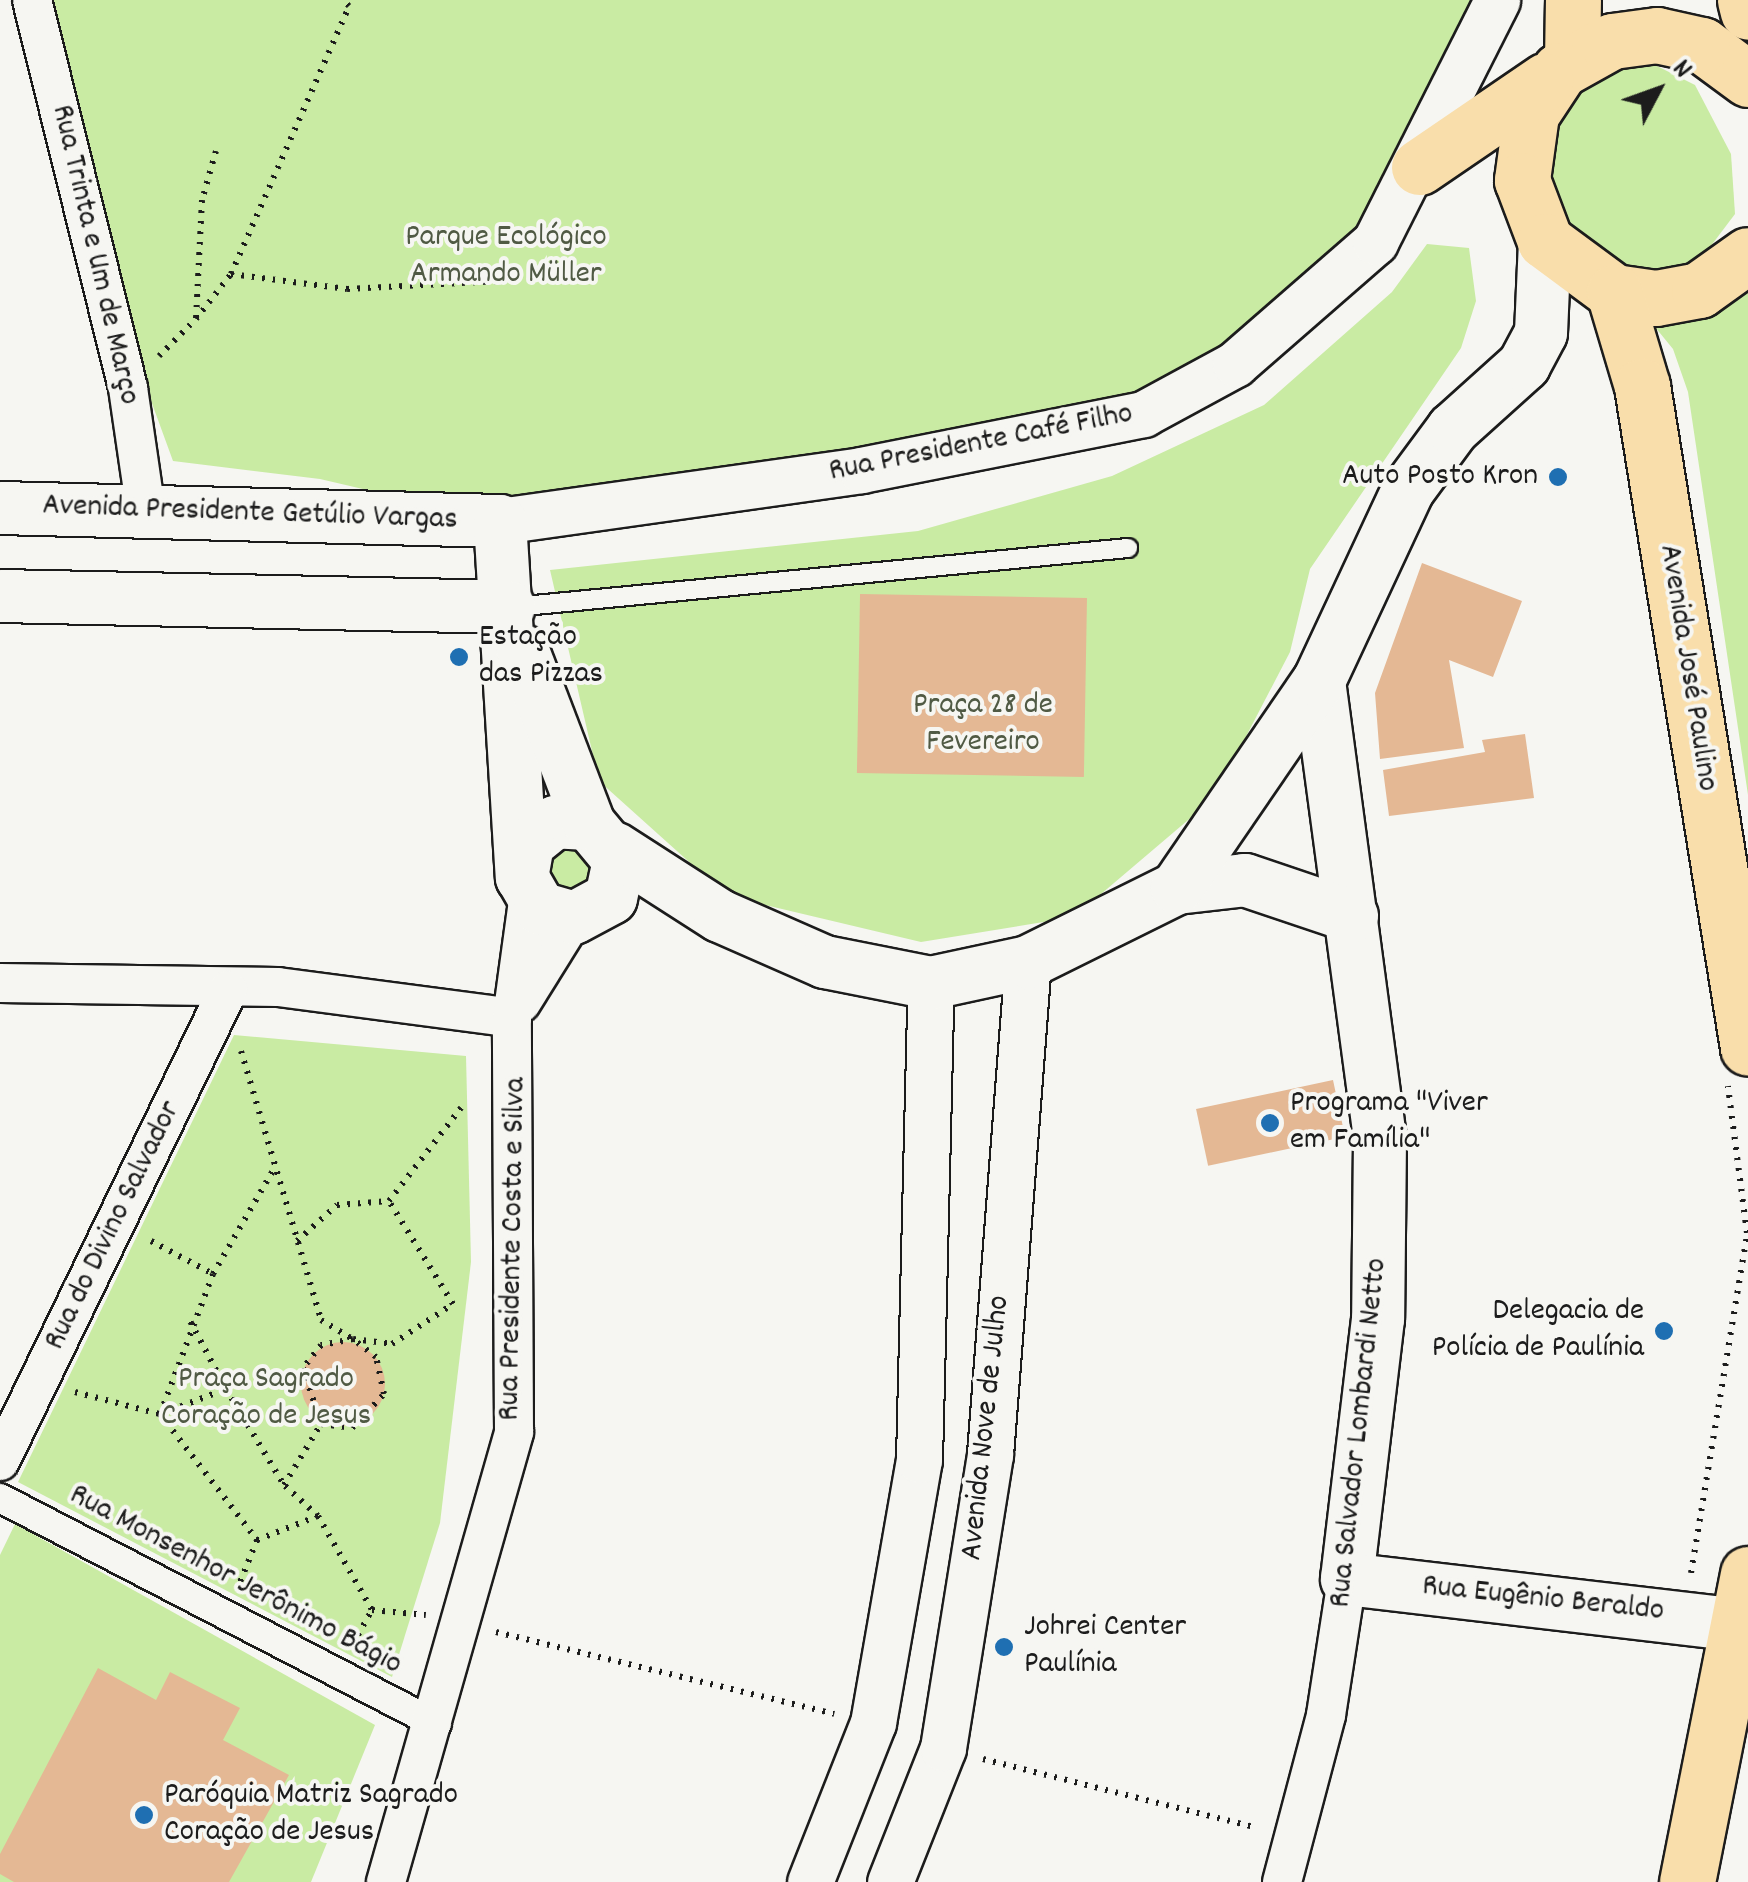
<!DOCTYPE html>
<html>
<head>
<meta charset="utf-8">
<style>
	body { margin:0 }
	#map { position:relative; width:1748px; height:1882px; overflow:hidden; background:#f6f6f2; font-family:Dekko,sans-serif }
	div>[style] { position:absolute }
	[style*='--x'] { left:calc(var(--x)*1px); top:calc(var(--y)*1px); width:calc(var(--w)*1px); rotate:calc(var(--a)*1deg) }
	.green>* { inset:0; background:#c9eba3 }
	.building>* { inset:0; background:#e4b894; transform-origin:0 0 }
	.round { border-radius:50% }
	.path>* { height:6px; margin-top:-3px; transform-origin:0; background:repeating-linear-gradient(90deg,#1c1c1c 0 2.5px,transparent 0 10.5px) }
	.roads { filter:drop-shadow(2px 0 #1c1c1c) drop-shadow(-2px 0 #1c1c1c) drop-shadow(0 2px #1c1c1c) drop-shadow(0 -2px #1c1c1c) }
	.service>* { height:18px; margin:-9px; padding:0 9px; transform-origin:9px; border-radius:9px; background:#f6f6f2 }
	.pedestrian>* { height:28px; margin:-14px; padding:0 14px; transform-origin:14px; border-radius:14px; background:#f6f6f2 }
	.minor>* { height:38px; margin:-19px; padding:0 19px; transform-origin:19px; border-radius:19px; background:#f6f6f2 }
	.tertiary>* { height:45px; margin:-22.5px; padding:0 22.5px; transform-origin:22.5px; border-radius:22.5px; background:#f6f6f2 }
	.secondary>* { height:52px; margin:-26px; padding:0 26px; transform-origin:26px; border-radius:26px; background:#f6f6f2 }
	.primary>* { height:55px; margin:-27.5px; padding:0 27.5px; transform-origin:27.5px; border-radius:27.5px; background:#f9deab }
	.dots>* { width:28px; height:28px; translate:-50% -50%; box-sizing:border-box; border:5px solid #f6f6f2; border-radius:50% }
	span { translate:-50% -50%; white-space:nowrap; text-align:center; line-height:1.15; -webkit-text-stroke:8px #f6f6f2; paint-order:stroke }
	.park-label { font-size:32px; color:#505a44 }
	.street-label { font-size:32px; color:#1c1c1c }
	.poi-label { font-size:32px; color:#1c1c1c }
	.right { translate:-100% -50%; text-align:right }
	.left { translate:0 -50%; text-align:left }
	.north { position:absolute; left:1608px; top:40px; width:100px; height:100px; -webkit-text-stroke:8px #f6f6f2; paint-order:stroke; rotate:49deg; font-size:28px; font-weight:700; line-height:40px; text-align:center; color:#1c1c1c }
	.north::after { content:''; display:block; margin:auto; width:35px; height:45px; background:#1c1c1c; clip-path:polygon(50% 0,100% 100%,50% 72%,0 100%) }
</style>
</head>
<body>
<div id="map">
	<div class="green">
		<div style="clip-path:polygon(52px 0,1497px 0,1375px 242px,1143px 414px,500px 521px,320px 479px,173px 461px,146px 387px)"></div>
		<div style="clip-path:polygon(1616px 60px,1655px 65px,1695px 85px,1731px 154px,1735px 214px,1701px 259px,1672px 275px,1584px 260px,1549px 195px,1558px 104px)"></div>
		<div style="clip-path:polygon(1427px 244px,1469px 248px,1476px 301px,1461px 348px,1310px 569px,1290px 652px,1214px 798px,1074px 917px,921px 942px,727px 896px,599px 781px,550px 570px,918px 531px,1112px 476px,1264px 405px,1392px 292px)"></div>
		<div style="clip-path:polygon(1748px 276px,1748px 795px,1688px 392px,1673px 349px,1646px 316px,1693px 322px)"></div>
		<div style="clip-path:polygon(569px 841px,595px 872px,574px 905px,528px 865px)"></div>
		<div style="clip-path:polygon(234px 1035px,466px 1056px,471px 1262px,440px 1523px,392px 1677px,18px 1482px)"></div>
		<div style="clip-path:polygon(15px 1524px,375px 1725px,311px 1882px,0 1882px,0 1555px)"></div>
	</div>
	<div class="building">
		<div style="clip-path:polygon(1422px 563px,1522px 601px,1493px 677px,1449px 660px,1464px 748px,1380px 759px,1375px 693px)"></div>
		<div style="left:1087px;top:598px;width:179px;height:227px;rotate:91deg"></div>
		<div style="clip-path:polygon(1525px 734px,1534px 798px,1389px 816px,1383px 770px,1485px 752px,1482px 740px)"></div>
		<div style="left:1333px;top:1080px;width:58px;height:140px;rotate:78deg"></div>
		<div class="round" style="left:301px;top:1342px;width:84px;height:84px"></div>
		<div style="clip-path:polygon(98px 1668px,156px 1700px,170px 1672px,240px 1708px,223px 1740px,289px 1775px,229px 1882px,14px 1882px,0 1874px,0 1854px)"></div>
	</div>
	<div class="path">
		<div style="--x:216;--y:151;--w:51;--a:105.9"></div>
		<div style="--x:202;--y:200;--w:119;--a:92.9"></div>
		<div style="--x:196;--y:319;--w:57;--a:-52.1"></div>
		<div style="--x:231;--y:274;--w:293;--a:-66.2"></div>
		<div style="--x:349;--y:6;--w:8;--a:-135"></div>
		<div style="--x:231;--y:274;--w:117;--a:7.4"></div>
		<div style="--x:347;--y:289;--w:152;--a:-3"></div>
		<div style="--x:159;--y:356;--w:52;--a:-45"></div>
		<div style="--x:241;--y:1051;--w:281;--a:73.4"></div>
		<div style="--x:321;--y:1320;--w:37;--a:31"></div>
		<div style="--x:353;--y:1339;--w:39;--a:7"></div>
		<div style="--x:392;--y:1344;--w:73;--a:-33.3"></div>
		<div style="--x:453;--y:1304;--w:121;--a:-121.9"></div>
		<div style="--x:389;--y:1201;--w:118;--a:-52.3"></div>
		<div style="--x:151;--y:1241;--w:70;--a:28"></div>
		<div style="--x:213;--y:1274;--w:150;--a:110.7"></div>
		<div style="--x:297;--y:1241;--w:54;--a:-42"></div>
		<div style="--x:337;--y:1205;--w:52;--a:-4.4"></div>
		<div style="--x:213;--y:1274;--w:124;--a:-59.9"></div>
		<div style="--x:226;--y:1389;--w:112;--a:58.9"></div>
		<div style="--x:75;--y:1392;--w:88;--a:14.5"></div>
		<div style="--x:160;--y:1414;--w:159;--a:52.4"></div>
		<div style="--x:257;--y:1540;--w:51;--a:112"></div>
		<div style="--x:161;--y:1414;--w:70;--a:-21"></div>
		<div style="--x:226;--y:1389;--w:77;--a:-117.9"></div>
		<div style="--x:318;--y:1516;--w:46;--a:-137.6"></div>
		<div style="--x:284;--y:1485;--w:71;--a:-58.8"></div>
		<div style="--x:321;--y:1424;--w:31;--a:7"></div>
		<div style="--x:352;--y:1428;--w:47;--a:-46.7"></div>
		<div style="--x:384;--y:1394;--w:38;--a:-102"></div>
		<div style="--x:376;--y:1357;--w:29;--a:-142"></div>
		<div style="--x:353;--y:1339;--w:33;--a:169"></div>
		<div style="--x:321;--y:1345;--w:29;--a:128"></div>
		<div style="--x:303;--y:1368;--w:59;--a:72.2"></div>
		<div style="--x:257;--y:1540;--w:66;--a:-21.5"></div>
		<div style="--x:318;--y:1516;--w:108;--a:60.1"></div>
		<div style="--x:372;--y:1610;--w:54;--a:5.3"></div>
		<div style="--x:1691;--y:1573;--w:345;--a:-80.6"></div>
		<div style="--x:1747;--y:1233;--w:148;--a:-97.4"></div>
		<div style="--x:496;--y:1632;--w:348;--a:13.6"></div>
		<div style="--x:353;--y:1644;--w:39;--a:-61"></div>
		<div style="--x:983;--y:1759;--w:283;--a:14.1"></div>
	</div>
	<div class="roads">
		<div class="service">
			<div style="--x:514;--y:607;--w:617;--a:-5.49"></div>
		</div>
		<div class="pedestrian">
			<div style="--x:0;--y:1498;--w:492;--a:27.4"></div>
		</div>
		<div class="minor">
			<div style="--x:32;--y:0;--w:400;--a:76.1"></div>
			<div style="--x:128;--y:388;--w:124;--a:81.7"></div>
			<div style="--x:0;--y:983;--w:278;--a:0.8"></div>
			<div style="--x:278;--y:987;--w:236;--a:7.5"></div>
			<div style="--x:521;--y:1003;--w:100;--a:-58.1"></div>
			<div style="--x:0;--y:1461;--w:523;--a:-64.17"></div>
			<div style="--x:386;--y:1882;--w:468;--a:-74.1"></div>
			<div style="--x:514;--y:1432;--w:414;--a:-90.3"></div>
			<div style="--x:512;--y:1018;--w:125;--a:-82.2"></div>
			<div style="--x:1282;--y:1882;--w:173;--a:-75.2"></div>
			<div style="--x:1326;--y:1715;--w:138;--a:-81.2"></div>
		</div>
		<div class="tertiary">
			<div style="--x:500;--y:521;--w:365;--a:-8"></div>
			<div style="--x:861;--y:470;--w:288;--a:-11.2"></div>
			<div style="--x:1143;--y:414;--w:105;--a:-28.5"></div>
			<div style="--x:1235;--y:364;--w:186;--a:-41.1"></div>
			<div style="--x:1375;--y:242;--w:271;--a:-63.2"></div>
			<div style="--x:810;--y:1882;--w:171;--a:-68.4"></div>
			<div style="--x:873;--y:1723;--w:267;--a:-80.1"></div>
			<div style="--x:919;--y:1460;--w:477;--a:-88.6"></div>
			<div style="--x:890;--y:1882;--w:144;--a:-68.4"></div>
			<div style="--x:943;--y:1748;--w:298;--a:-80.9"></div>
			<div style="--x:990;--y:1454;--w:493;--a:-85.6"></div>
		</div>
		<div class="secondary">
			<div style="--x:0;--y:508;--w:500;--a:1.49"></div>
			<div style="--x:500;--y:521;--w:357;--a:86.5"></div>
			<div style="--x:522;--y:877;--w:36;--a:60"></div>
			<div style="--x:540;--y:908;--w:35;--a:16"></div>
			<div style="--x:574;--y:918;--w:42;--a:-28.4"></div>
			<div style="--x:611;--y:898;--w:39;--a:-78"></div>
			<div style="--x:619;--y:860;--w:47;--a:-129.8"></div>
			<div style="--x:589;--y:824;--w:34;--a:-177"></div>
			<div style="--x:555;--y:822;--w:35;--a:141"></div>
			<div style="--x:528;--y:844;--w:34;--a:100"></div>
			<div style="--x:0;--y:596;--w:509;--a:1.24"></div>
			<div style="--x:523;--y:651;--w:185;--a:69.1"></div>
			<div style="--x:1319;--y:681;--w:463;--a:82.4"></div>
			<div style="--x:1380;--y:1140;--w:179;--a:90.6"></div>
			<div style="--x:1378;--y:1319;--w:262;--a:96.8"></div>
			<div style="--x:1347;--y:1579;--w:404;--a:6.7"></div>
			<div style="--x:614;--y:848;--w:126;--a:32.7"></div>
			<div style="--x:720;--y:916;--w:115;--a:23.7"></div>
			<div style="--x:825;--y:962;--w:108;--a:11.2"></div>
			<div style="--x:931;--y:983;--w:99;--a:-12.2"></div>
			<div style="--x:1028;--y:962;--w:166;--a:-26.4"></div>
			<div style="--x:1177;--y:888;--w:68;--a:-6.7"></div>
			<div style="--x:1245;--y:880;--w:113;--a:18.6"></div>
			<div style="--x:1177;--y:888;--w:251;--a:-55.6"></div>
			<div style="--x:1319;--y:681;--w:211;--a:-65"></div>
			<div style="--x:1408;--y:490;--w:76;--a:-53.6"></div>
			<div style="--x:1453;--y:429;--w:96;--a:-42"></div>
			<div style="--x:1524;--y:365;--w:36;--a:-62"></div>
			<div style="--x:1541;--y:333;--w:92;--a:-87.5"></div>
		</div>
		<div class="primary">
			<div style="--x:1745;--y:0;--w:12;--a:76"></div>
			<div style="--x:1572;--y:62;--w:62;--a:-89.1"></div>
			<div style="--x:1748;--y:79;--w:57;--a:-143.5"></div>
			<div style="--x:1702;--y:45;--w:46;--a:-167.5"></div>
			<div style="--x:1657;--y:35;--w:45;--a:172.4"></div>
			<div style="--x:1612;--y:41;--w:60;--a:150.9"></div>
			<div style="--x:1560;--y:70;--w:53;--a:123.4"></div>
			<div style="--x:1531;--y:114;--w:67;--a:97.8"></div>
			<div style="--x:1522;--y:180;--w:65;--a:69.3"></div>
			<div style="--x:1545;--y:241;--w:86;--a:36.5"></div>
			<div style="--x:1614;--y:292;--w:42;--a:8.1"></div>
			<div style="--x:1656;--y:298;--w:44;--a:-10.5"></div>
			<div style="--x:1699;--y:290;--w:60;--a:-35.5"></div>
			<div style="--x:1419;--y:167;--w:153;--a:-34.3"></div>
			<div style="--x:1614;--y:292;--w:98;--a:73.4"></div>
			<div style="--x:1642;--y:386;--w:670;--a:80.9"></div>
			<div style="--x:1687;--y:1882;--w:314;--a:-78.8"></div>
		</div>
	</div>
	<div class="dots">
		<div style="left:1558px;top:477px;background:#1f6fb2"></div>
		<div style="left:459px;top:657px;background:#1f6fb2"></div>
		<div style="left:1270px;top:1123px;background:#1f6fb2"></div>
		<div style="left:1664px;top:1331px;background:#1f6fb2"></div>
		<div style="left:1004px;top:1647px;background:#1f6fb2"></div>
		<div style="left:144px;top:1815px;background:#1f6fb2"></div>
	</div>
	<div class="park-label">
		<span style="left:506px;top:257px">Parque Ecológico<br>Armando Müller</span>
		<span style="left:983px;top:725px">Praça 28 de<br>Fevereiro</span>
		<span style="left:266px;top:1399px">Praça Sagrado<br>Coração de Jesus</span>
	</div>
	<div class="street-label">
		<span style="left:94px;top:255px;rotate:77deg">Rua Trinta e Um de Março</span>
		<span style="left:981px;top:444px;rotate:-11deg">Rua Presidente Café Filho</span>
		<span style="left:250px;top:514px;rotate:2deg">Avenida Presidente Getúlio Vargas</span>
		<span style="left:1687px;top:668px;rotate:81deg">Avenida José Paulino</span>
		<span style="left:114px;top:1226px;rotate:-64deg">Rua do Divino Salvador</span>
		<span style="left:514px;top:1249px;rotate:-89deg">Rua Presidente Costa e Silva</span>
		<span style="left:987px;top:1428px;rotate:-84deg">Avenida Nove de Julho</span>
		<span style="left:1360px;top:1433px;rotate:-84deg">Rua Salvador Lombardi Netto</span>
		<span style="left:235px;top:1581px;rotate:28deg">Rua Monsenhor Jerônimo Bágio</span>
		<span style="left:1543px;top:1600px;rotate:6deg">Rua Eugênio Beraldo</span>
	</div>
	<div class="poi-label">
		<span class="right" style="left:1538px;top:477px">Auto Posto Kron</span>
		<span class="left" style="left:479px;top:657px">Estação<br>das Pizzas</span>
		<span class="left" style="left:1290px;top:1123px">Programa "Viver<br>em Família"</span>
		<span class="right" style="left:1644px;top:1331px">Delegacia de<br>Polícia de Paulínia</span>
		<span class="left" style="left:1024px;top:1647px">Johrei Center<br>Paulínia</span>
		<span class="left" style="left:164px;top:1815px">Paróquia Matriz Sagrado<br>Coração de Jesus</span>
	</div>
	<div class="north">N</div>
</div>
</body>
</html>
